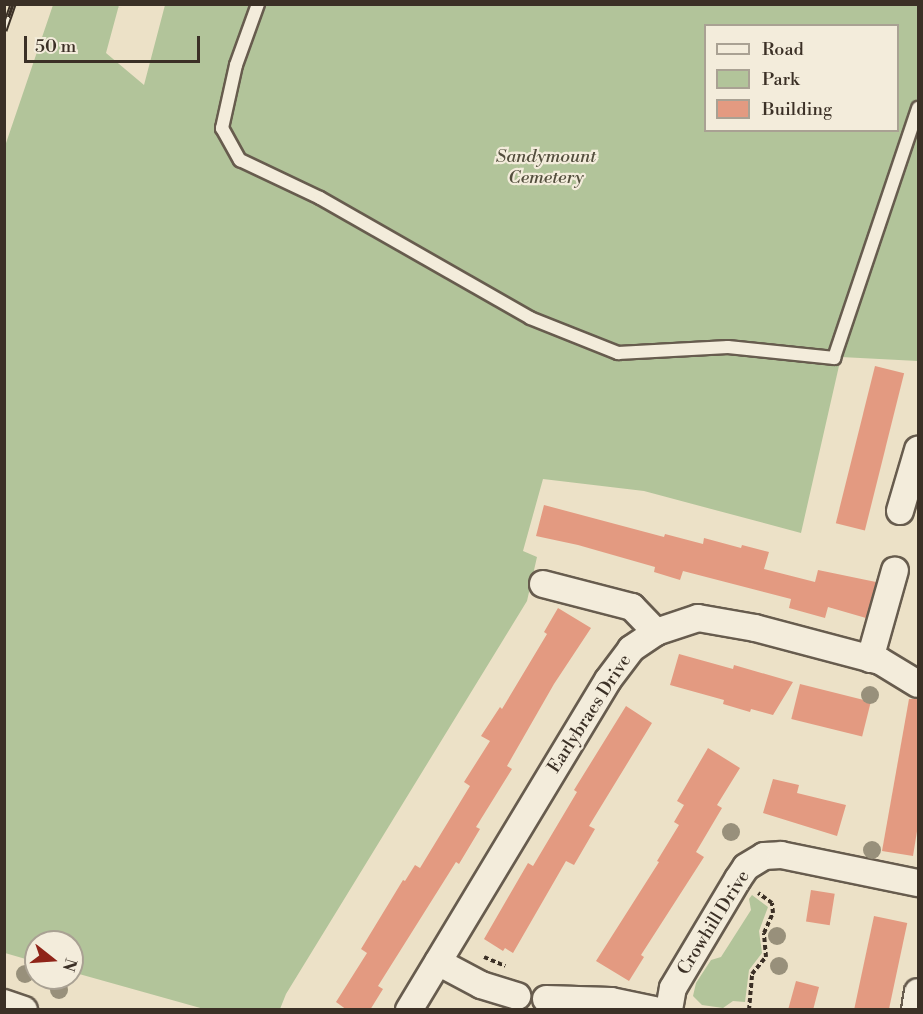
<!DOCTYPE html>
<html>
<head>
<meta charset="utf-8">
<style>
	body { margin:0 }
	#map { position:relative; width:923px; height:1014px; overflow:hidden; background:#ece1c7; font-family:"Libre Bodoni",serif }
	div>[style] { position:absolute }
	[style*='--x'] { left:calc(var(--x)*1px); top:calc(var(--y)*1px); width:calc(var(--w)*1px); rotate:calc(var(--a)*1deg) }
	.green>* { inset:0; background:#b2c49a }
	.building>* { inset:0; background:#e39a81; transform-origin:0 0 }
	.path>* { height:4px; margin-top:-2px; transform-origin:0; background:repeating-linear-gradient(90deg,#3b3026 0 4.5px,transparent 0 7.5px) }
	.roads { filter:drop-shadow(2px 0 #675c4e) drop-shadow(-2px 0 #675c4e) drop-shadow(0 2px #675c4e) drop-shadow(0 -2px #675c4e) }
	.service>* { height:12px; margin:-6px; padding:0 6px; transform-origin:6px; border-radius:6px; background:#f3ecdb }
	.minor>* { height:26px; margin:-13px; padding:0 13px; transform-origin:13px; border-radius:13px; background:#f3ecdb }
	.rail>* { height:7px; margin-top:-3.5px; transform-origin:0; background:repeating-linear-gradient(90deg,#f3ecdb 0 14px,#3b3026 0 28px); box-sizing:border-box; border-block:2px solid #3b3026 }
	.trees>* { width:18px; height:18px; margin:-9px; border-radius:50%; background:#98907b }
	span { translate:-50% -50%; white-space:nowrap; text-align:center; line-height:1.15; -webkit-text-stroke:4.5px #f3ecdb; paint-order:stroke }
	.park-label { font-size:18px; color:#534e3d; font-style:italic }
	.street-label { font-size:18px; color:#3b3026 }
	.frame { position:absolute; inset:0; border:6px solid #3b3026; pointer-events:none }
	.legend { position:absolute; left:704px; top:24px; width:195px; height:108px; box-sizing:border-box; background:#f3ecdb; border:2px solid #a9a193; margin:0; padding:8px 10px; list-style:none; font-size:18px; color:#3b3026 }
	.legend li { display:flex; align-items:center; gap:12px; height:30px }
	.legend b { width:30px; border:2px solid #a9a193 }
	.north { position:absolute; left:24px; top:930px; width:60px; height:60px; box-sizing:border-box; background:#f3ecdb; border:2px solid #a9a193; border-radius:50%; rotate:107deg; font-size:16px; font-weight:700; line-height:24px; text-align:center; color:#3b3026 }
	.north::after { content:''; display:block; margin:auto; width:21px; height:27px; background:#8f2418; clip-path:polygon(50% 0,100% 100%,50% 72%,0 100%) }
	.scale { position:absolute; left:24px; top:36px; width:176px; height:27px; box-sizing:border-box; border:3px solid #3b3026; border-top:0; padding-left:8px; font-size:18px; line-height:21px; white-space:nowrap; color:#3b3026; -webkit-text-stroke:4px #f3ecdb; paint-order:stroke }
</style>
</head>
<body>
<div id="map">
	<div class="green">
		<div style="clip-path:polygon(evenodd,53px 5px,119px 5px,106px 53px,144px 85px,165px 5px,918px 5px,918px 361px,841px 357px,801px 533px,644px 491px,543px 479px,523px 551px,537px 557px,527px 601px,286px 994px,280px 1009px,204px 1009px,72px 972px,72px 942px,36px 942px,36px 962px,5px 953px,4px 149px,53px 5px,706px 26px,898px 26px,898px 130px,706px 130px,706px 26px)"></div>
		<div style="clip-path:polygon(752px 895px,768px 907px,759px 931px,762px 953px,749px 970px,745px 1002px,733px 1001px,723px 1008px,702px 1005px,693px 996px,696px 983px,711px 960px,721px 957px,751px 910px,749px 899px)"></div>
	</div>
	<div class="building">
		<div style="left:875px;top:366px;width:30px;height:162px;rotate:14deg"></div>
		<div style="clip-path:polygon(544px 505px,664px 537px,665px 534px,703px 544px,704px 538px,741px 548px,742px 545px,769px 552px,764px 569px,815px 582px,818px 570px,876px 582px,866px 618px,828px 607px,825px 618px,789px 608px,791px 599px,683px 571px,680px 580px,654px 572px,655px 567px,578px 545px,536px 536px)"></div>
		<div style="clip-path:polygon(558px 608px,591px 628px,554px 684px,507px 766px,512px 769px,476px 827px,480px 829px,459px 864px,456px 862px,378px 986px,383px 989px,370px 1010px,347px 1010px,336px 1002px,367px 953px,361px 949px,403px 880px,405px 881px,415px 865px,420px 868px,470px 786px,464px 782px,490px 741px,481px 736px,500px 707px,502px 709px,547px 634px,544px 632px)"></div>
		<div style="clip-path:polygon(679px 654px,733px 669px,734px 665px,793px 682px,773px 715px,751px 709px,750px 712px,723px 704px,724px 700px,670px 685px)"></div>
		<div style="left:800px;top:684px;width:73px;height:36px;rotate:14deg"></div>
		<div style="clip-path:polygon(909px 699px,918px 699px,918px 825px,913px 856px,882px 851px)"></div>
		<div style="clip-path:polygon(626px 706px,652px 723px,589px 826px,595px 829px,574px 865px,566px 861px,513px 953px,505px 948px,503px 951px,484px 939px,528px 863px,533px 866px,577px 792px,574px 790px)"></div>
		<div style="clip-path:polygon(708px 748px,740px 768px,717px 805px,722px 808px,696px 852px,704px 857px,641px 955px,644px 957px,629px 981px,596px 961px,659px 862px,657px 861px,679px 825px,674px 822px,684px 805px,677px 801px)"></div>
		<div style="clip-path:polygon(773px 779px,799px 785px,797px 793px,846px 805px,837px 836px,763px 813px)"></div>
		<div style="left:811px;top:890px;width:24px;height:32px;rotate:9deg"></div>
		<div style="left:874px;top:916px;width:34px;height:95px;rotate:12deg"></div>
		<div style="clip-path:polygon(796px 981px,819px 987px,813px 1010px,788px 1010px)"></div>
	</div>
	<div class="path">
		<div style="--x:484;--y:957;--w:23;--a:23"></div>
		<div style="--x:749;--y:1010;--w:36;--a:-85"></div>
		<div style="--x:752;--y:974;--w:22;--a:-51"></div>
		<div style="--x:766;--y:957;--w:24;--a:-95"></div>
		<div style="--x:764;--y:933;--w:22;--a:-66"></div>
		<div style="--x:773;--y:913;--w:10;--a:-96"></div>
		<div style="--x:772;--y:903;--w:17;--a:-144"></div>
	</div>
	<div class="roads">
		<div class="service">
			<div style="--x:258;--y:4;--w:65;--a:109.8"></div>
			<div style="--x:236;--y:65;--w:65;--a:102.5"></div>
			<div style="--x:222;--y:128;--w:37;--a:61"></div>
			<div style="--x:240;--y:160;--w:89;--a:25.4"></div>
			<div style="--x:320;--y:198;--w:242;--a:29.7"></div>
			<div style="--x:530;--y:318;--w:95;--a:21.7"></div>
			<div style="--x:618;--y:353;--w:110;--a:-3.1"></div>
			<div style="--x:728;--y:347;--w:107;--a:5.9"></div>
			<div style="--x:834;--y:358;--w:264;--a:-71.4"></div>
		</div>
		<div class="minor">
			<div style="--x:900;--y:511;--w:64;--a:-73.6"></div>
			<div style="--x:543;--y:584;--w:92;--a:14.5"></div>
			<div style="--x:632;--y:607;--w:35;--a:46"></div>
			<div style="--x:870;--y:659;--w:92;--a:-74.3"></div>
			<div style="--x:438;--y:962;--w:49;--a:28.1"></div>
			<div style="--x:481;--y:985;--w:38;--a:17"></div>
			<div style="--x:546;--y:999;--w:65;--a:1.8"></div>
			<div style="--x:611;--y:1001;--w:44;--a:11.8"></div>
			<div style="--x:4;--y:1003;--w:21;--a:19"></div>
			<div style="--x:409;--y:1010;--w:385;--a:-58.9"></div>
			<div style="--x:608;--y:680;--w:39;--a:-53"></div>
			<div style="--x:631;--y:649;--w:30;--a:-34"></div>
			<div style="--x:656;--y:632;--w:44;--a:-18.4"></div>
			<div style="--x:698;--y:618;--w:58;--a:10"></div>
			<div style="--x:755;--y:628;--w:129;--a:14.8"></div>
			<div style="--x:880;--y:661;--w:44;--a:31.2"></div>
			<div style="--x:669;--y:1010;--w:22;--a:-80"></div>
			<div style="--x:673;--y:988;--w:127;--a:-59.2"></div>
			<div style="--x:738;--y:879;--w:14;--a:-56"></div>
			<div style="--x:746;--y:867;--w:21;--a:-31"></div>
			<div style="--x:764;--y:856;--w:17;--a:-3"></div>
			<div style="--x:781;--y:855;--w:140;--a:11.6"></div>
			<div style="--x:915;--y:1010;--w:18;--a:-81"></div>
		</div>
	</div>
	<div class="rail">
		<div style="--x:4;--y:30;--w:28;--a:-71"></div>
	</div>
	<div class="trees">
		<div style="left:870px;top:695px"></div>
		<div style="left:731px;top:832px"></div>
		<div style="left:872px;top:850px"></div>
		<div style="left:777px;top:936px"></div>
		<div style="left:779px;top:966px"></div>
		<div style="left:25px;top:974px"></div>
		<div style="left:59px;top:990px"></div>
	</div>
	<div class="park-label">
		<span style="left:546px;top:168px">Sandymount<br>Cemetery</span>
	</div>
	<div class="street-label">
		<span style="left:590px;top:714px;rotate:-57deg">Earlybraes Drive</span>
		<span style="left:714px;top:923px;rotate:-58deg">Crowhill Drive</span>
	</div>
	<div class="frame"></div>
	<ul class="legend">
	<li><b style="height:8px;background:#f3ecdb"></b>Road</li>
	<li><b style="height:16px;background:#b2c49a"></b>Park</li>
	<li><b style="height:16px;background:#e39a81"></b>Building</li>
	</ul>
	<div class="north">N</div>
	<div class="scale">50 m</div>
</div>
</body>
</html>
